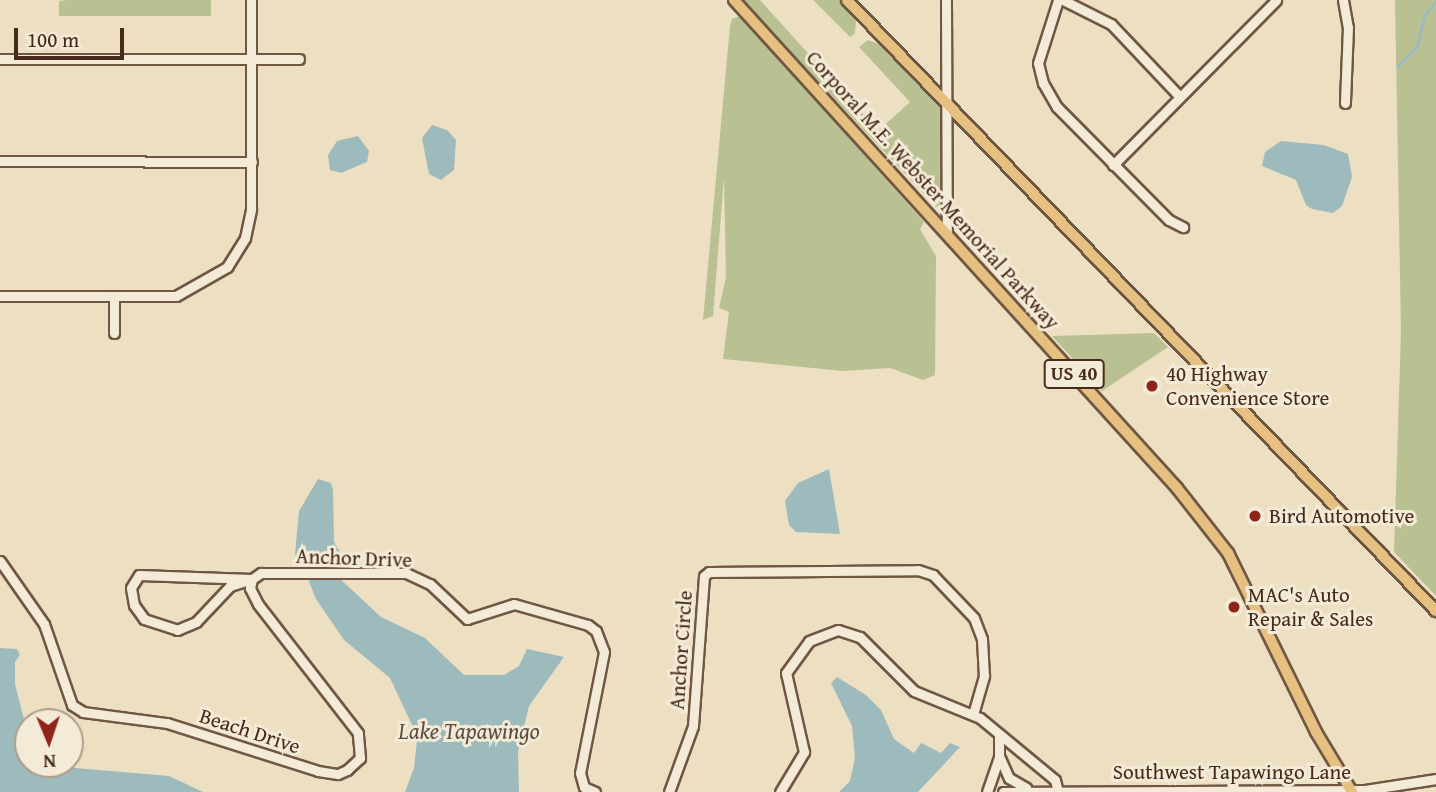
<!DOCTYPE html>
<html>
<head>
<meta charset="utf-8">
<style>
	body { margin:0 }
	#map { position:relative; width:1436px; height:792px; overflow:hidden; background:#eddfc2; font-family:"Gentium Book Plus",serif }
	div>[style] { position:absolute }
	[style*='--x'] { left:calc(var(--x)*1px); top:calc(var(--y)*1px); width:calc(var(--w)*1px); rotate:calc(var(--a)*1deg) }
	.green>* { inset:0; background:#b9c192 }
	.water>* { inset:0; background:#9dbabd }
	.stream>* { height:2.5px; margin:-1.25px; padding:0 1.25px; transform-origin:1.25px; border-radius:1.25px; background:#9dbabd }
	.roads { filter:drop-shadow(2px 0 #705743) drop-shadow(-2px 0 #705743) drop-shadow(0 2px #705743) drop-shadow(0 -2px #705743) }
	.minor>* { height:9px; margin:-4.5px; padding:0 4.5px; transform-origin:4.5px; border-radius:4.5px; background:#f3ead7 }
	.major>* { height:10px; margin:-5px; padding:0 5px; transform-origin:5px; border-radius:5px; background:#e6c081 }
	.dots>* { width:19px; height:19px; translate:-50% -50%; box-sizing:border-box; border:4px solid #f3ead7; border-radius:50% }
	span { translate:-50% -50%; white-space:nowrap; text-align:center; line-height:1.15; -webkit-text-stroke:6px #f3ead7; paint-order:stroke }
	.shield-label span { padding:2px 5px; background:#f3ead7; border:2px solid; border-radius:5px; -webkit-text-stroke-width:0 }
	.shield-label { font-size:19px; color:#472a19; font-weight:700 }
	.street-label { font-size:21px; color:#472a19 }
	.poi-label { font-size:21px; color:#472a19 }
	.left { translate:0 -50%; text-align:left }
	.water-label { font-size:23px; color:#5c4e42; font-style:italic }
	.north { position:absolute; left:14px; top:708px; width:70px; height:70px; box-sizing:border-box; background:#f3ead7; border:2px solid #ae9d8b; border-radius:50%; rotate:178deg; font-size:19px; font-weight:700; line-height:28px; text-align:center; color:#472a19 }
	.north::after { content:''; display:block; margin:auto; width:24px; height:32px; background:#8f2418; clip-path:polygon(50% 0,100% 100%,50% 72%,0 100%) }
	.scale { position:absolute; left:14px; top:28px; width:110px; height:32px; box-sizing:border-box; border:4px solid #472a19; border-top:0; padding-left:9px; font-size:21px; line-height:24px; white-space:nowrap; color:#472a19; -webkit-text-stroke:5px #f3ead7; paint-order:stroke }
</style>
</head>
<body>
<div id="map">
	<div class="green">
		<div style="clip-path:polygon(211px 0,211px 16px,59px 16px,59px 1px,67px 0)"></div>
		<div style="clip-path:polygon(742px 0,760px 0,878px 131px,910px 102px,859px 47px,868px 40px,884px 46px,940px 103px,944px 114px,944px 209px,938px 209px)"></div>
		<div style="clip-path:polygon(813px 0,840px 0,856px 21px,855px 33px,850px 37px)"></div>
		<div style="clip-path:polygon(1395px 0,1436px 0,1436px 596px,1394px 552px,1401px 332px)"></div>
		<div style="clip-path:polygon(740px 16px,924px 222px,920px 229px,936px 256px,935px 375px,923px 380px,890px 368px,843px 371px,723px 359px,729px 312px,719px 308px,726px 277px,724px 177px,713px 316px,703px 320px,730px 26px,732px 19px)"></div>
		<div style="clip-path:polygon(1154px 333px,1168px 347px,1102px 391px,1052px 336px)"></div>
	</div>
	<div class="water">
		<div style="clip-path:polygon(432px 125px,447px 130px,456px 140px,454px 170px,441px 180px,429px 174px,422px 138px)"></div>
		<div style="clip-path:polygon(358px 136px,369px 151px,367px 162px,341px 173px,330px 170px,328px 155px,337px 141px)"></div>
		<div style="clip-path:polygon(1281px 141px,1324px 145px,1348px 154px,1352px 177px,1342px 206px,1333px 213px,1312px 209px,1306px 205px,1296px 180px,1262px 166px,1265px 152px)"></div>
		<div style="clip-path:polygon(829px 469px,840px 534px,796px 532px,789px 525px,785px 501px,798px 483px)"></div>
		<div style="clip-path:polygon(318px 479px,331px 483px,333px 490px,334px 542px,346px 561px,343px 566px,304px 566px,295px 554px,299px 511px)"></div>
		<div style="clip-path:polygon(312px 577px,338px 577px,381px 617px,425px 638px,464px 675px,504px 675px,519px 666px,527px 649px,564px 657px,529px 706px,518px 752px,519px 792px,405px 792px,414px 768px,417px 741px,413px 727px,390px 678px,344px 640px,316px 599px,308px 579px)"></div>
		<div style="clip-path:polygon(0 648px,17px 649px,20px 655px,15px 662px,15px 684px,28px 735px,28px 764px,169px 776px,203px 792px,0 792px)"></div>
		<div style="clip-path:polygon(837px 677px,866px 695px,881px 710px,894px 739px,914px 753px,921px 743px,941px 753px,950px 743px,960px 747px,918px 792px,839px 792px,850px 781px,855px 758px,852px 726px,831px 683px)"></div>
	</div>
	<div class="stream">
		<div style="--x:1398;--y:66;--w:27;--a:-45"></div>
		<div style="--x:1417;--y:47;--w:32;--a:-77"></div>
		<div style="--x:1424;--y:16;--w:19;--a:-51"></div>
	</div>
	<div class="roads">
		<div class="minor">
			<div style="--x:946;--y:0;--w:234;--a:89.8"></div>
			<div style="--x:1058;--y:0;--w:66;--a:107.6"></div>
			<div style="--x:1038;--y:63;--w:21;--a:76"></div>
			<div style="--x:1043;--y:83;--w:28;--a:60"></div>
			<div style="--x:1057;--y:107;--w:159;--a:45.3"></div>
			<div style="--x:1169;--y:220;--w:16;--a:27"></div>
			<div style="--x:1063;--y:0;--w:54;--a:26.6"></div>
			<div style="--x:1111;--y:24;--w:100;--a:46.6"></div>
			<div style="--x:1343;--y:0;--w:27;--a:80"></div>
			<div style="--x:1348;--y:27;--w:76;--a:92.3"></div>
			<div style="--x:0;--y:59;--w:299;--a:0"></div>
			<div style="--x:0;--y:161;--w:252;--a:0.2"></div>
			<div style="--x:1113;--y:165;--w:232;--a:-45.3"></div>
			<div style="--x:0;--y:296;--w:176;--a:0"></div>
			<div style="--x:176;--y:296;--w:59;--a:-29.6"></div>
			<div style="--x:227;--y:267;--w:34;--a:-58"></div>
			<div style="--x:245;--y:238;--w:30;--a:-78"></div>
			<div style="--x:251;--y:209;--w:209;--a:-90"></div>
			<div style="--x:114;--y:296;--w:37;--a:90"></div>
			<div style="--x:0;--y:561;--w:77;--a:55.1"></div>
			<div style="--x:44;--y:624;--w:86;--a:70.9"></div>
			<div style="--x:72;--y:705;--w:13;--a:32"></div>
			<div style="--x:83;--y:712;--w:85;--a:7.5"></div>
			<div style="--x:167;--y:723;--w:158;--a:17.6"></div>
			<div style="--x:318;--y:771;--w:20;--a:9"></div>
			<div style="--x:338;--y:774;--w:10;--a:-24"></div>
			<div style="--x:347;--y:770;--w:18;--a:-43"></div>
			<div style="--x:360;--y:758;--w:25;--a:-95"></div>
			<div style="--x:358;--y:733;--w:163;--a:-127.8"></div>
			<div style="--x:258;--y:604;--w:18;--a:-117"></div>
			<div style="--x:250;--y:588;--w:9;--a:-77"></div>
			<div style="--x:252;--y:579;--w:113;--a:-178"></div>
			<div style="--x:139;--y:575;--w:15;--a:122"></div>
			<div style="--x:131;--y:588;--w:17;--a:80"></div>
			<div style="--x:134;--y:605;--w:17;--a:54"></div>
			<div style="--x:144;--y:619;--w:35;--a:18"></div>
			<div style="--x:177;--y:630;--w:21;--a:-23"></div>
			<div style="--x:196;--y:622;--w:50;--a:-46.6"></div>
			<div style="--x:230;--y:586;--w:23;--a:-18"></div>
			<div style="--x:252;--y:579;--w:11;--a:-34"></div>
			<div style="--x:261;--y:573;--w:145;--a:0"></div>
			<div style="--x:406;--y:573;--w:26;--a:25"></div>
			<div style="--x:430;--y:584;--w:51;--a:43.4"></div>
			<div style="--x:467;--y:619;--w:49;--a:-17.7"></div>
			<div style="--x:514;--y:604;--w:77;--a:15.8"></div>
			<div style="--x:588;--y:625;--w:10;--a:37"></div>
			<div style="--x:596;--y:631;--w:22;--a:69"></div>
			<div style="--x:604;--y:652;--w:123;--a:101.2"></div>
			<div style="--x:580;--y:773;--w:15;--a:74"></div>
			<div style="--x:584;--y:787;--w:12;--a:24"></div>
			<div style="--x:1000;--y:758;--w:22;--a:66"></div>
			<div style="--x:1009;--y:778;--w:20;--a:30"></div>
			<div style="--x:669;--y:792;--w:70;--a:-70"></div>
			<div style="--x:693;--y:726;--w:150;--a:-85.8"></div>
			<div style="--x:704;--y:576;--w:6;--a:-39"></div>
			<div style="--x:709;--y:572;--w:209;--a:-0.5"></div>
			<div style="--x:918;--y:570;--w:16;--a:18"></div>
			<div style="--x:933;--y:575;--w:59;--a:46.4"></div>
			<div style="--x:974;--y:618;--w:22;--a:69"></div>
			<div style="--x:982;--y:639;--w:37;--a:87"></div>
			<div style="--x:984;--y:676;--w:40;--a:106"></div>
			<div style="--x:780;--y:792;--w:47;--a:-59"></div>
			<div style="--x:804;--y:752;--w:81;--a:-102.8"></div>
			<div style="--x:786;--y:673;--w:39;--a:-54"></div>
			<div style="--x:809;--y:641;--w:31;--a:-21"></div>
			<div style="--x:838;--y:630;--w:23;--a:18"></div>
			<div style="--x:860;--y:637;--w:76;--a:45"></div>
			<div style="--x:914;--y:691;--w:71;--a:22.2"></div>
			<div style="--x:980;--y:718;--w:97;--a:39.6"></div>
			<div style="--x:1055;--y:780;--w:12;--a:76"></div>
			<div style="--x:987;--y:792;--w:36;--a:-71"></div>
			<div style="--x:999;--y:758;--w:24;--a:-90"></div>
			<div style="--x:1003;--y:792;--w:362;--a:-0.3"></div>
			<div style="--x:1365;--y:790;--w:72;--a:-8.8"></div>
		</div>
		<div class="major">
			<div style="--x:734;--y:0;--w:659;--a:47.77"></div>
			<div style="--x:1177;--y:488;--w:83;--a:51.9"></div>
			<div style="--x:1228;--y:553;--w:199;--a:63.8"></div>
			<div style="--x:1316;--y:732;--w:70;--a:59"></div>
			<div style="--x:847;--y:0;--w:849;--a:46.05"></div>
		</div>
	</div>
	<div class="dots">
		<div style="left:1152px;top:386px;background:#8f2418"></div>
		<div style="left:1255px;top:516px;background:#8f2418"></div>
		<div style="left:1234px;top:607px;background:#8f2418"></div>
	</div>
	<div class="shield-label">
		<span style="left:1074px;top:374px">US 40</span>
	</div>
	<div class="street-label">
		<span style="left:933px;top:190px;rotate:48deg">Corporal M.E. Webster Memorial Parkway</span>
		<span style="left:354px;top:558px;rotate:2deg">Anchor Drive</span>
		<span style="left:681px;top:650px;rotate:-86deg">Anchor Circle</span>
		<span style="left:250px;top:731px;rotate:18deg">Beach Drive</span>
		<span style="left:1232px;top:772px">Southwest Tapawingo Lane</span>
	</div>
	<div class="poi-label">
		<span class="left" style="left:1166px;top:386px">40 Highway<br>Convenience Store</span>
		<span class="left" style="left:1269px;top:516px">Bird Automotive</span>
		<span class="left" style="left:1248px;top:607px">MAC's Auto<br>Repair &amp; Sales</span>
	</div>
	<div class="water-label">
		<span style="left:469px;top:731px">Lake Tapawingo</span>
	</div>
	<div class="north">N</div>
	<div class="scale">100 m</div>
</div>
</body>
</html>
